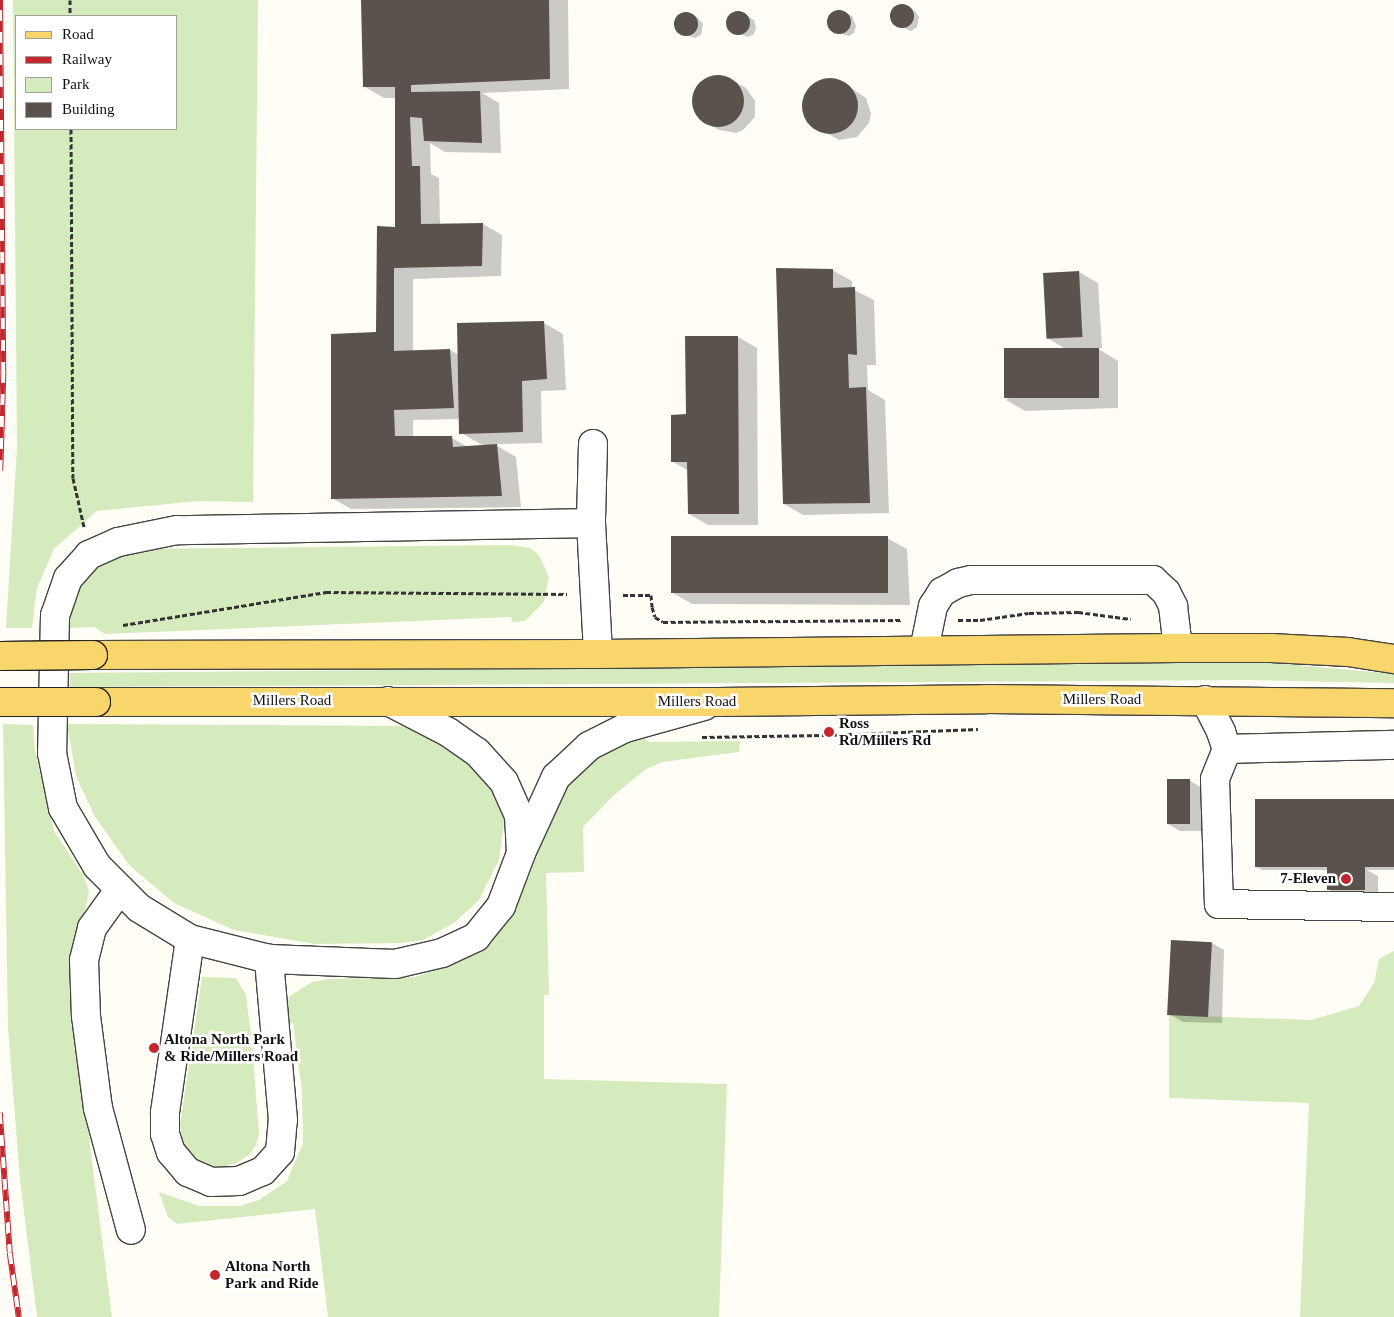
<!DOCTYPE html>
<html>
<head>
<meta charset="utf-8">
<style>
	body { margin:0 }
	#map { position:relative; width:1394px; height:1317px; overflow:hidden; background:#fffdf5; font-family:"Times New Roman",serif }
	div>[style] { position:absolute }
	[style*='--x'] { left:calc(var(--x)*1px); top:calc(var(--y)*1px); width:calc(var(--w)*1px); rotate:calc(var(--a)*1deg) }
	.green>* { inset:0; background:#d5ebbd }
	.shadow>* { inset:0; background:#0003 }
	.building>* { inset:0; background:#5a524d; transform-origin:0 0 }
	.round { border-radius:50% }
	.path>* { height:3px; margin-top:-1.5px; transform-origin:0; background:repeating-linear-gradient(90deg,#333 0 5px,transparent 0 7.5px) }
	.roads { filter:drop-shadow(1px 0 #444) drop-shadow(-1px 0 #444) drop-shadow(0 1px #444) drop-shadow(0 -1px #444) }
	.minor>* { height:28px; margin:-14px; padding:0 14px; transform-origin:14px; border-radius:14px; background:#fff }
	.major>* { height:28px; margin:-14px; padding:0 14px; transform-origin:14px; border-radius:14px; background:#f9d66b }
	.rail>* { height:5.5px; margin-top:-2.75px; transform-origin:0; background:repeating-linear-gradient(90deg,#fff 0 11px,#c4262e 0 22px); box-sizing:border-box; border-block:1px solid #c4262e }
	.bridges { filter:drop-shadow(1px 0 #222) drop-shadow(-1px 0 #222) drop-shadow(0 1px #222) drop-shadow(0 -1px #222) }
	.major-bridge>* { height:28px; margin:-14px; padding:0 14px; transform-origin:14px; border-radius:14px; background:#f9d66b }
	.dots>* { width:14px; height:14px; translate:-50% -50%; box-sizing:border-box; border:2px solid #fff; border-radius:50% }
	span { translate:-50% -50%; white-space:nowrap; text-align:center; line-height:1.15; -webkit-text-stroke:5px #fff; paint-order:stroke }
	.street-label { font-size:15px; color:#111 }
	.poi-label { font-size:15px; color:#111; font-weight:700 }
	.left { translate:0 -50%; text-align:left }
	.right { translate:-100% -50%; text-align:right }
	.legend { position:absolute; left:15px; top:15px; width:162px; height:115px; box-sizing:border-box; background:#fff; border:1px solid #a0a0a0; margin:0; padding:6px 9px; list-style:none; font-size:15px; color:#111 }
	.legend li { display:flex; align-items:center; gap:10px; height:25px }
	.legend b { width:25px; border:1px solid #a0a0a0 }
</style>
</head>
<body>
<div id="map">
	<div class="green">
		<div style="clip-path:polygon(evenodd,13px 0,258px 0,253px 502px,198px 501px,97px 511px,54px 549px,37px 588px,32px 628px,6px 628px,17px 448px,13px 0,16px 16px,176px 16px,176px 129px,16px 129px,16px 16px)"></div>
		<div style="clip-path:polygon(511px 545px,530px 548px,539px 555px,549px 577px,544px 602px,525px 621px,512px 622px,511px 617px,105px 634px,94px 627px,68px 628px,74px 600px,82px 585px,96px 570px,111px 558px,131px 549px)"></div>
		<div style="clip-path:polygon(1266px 662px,1394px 674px,1394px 683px,1252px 680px,70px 687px,69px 673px)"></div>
		<div style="clip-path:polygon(3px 724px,33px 725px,35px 751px,54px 831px,83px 875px,89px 891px,86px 906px,77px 934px,69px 980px,112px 1317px,37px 1317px,20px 1180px,8px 1027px)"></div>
		<div style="clip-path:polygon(67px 724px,413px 726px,462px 750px,494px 782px,505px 815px,499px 860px,479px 900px,455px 922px,423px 940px,401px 943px,315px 944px,234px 930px,174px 903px,129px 865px,94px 815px,76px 776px)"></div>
		<div style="clip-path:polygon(641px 733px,649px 742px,740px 741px,739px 752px,662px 762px,646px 769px,613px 796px,583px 827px,584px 872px,546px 873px,549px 995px,544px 995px,544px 1079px,727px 1084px,719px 1317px,328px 1317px,315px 1209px,177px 1224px,168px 1217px,159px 1192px,199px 1206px,240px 1206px,259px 1200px,287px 1181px,303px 1143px,302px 1092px,293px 1023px,283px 1022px,284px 1012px,290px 996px,312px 982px,329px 979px,415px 977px,432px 971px,483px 946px,512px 912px,529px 876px,548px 822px,566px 785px,593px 754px)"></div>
		<div style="clip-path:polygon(1394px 951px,1394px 1317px,1300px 1317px,1309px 1103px,1169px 1098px,1169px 1015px,1311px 1020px,1359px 1006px,1374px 983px,1379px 959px)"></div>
		<div style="clip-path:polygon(202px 977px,236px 978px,246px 995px,252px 1042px,259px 1134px,256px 1145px,249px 1155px,236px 1163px,223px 1167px,207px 1166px,192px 1159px,183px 1145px,180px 1125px)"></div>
	</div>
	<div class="shadow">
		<div style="clip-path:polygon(evenodd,362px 0,568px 0,569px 89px,482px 93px,499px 103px,501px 153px,445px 152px,430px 143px,431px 174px,439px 178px,440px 225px,483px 224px,502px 235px,501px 276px,413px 279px,413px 352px,450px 350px,459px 355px,544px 323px,563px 334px,566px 390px,541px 391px,542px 443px,494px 444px,516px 457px,521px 507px,351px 509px,332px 498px,377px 333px,397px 228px,396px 98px,384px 98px,365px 87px,362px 0,460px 419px,461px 433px,484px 446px,468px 447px,452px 438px,413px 437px,413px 420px,460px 419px)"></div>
		<div style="clip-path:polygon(901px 6px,915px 11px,919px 17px,917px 27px,911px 31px,895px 24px,891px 15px,894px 8px)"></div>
		<div style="clip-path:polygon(741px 12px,754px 20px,756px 27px,754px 34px,748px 37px,731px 31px,728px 21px,731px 15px)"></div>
		<div style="clip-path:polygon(835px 12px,845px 13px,852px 16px,856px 26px,854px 33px,849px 36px,835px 32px,828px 24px,829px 17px)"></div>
		<div style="clip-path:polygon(681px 14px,692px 15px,698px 18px,703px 24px,701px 35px,695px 38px,679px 32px,675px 26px,676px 19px)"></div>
		<div style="clip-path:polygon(710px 77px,726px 77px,746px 88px,755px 101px,755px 117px,743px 130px,736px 133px,719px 130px,705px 122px,695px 110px,694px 93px,698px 86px)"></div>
		<div style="clip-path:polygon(831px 79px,839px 80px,866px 98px,871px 114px,869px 123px,857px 137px,839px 140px,809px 123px,803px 105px,805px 97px,815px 84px)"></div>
		<div style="clip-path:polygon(832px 270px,852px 281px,852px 289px,874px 300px,876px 365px,867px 365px,868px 390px,885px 400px,889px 513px,803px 515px,784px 504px)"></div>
		<div style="clip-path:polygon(1079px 272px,1098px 283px,1102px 348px,1097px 348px,1118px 361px,1118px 408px,1025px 411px,1006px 400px,1067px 350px,1049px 339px)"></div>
		<div style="clip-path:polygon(738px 337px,757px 348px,758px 525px,708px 525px,689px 514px,689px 471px,673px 462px,687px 416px)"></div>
		<div style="clip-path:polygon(887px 538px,907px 549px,910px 605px,692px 604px,673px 593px)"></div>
		<div style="clip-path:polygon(1189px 780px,1202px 788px,1202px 831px,1180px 831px,1168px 824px)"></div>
		<div style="clip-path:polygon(1394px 800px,1394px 870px,1367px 870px,1378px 876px,1378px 896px,1340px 896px,1328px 889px,1328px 870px,1262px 870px,1256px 867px)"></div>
		<div style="clip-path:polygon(1212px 943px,1224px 950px,1222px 1023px,1183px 1022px,1171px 1015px)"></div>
	</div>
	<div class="building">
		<div style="clip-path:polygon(361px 0,549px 0,550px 79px,411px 85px,411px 92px,480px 91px,482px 143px,424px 141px,422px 118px,410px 117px,412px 166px,420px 166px,421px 224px,483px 223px,482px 266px,394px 268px,394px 351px,450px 349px,454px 408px,394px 410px,395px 436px,452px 436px,453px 447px,497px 444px,502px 496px,331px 499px,331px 334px,376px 332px,377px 226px,395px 227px,395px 87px,363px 87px)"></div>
		<div class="round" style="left:890px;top:4px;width:24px;height:24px"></div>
		<div class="round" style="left:827px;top:10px;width:24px;height:24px"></div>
		<div class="round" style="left:726px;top:11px;width:24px;height:24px"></div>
		<div class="round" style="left:674px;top:12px;width:24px;height:24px"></div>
		<div class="round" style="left:692px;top:75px;width:52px;height:52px"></div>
		<div class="round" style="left:802px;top:78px;width:56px;height:56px"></div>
		<div style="clip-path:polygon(776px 268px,833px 269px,833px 288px,855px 287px,857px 355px,848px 354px,849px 388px,866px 387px,870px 503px,783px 504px)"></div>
		<div style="left:1079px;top:271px;width:66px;height:36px;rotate:87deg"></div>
		<div style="clip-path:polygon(544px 321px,547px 379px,522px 381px,523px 432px,459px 434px,457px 323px)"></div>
		<div style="clip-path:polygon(685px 336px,738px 336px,739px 514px,688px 514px,687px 462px,671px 462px,671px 415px,686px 414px)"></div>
		<div style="left:1099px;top:348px;width:50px;height:95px;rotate:90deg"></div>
		<div style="left:671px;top:536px;width:217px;height:57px"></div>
		<div style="left:1167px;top:779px;width:23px;height:45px"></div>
		<div style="clip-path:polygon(1255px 799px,1394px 799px,1394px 867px,1365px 867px,1365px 890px,1327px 890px,1327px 867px,1255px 867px)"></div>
		<div style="left:1171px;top:940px;width:41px;height:75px;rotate:3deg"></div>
	</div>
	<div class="path">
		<div style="--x:70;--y:0;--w:16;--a:90"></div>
		<div style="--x:71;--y:129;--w:349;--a:89.7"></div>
		<div style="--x:73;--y:478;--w:50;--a:77.3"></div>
		<div style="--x:623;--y:595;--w:28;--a:0"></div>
		<div style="--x:651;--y:595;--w:12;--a:85"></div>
		<div style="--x:652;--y:607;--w:10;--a:73"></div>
		<div style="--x:655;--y:617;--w:9;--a:32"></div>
		<div style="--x:663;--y:622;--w:239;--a:-0.5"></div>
		<div style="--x:958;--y:620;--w:22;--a:0"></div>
		<div style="--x:980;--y:620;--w:49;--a:-8.1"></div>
		<div style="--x:1029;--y:613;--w:49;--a:-1.2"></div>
		<div style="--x:1078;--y:612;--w:53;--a:7.5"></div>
		<div style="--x:123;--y:625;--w:206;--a:-9.2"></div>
		<div style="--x:326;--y:592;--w:241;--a:0.5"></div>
		<div style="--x:702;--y:737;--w:124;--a:-0.9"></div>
		<div style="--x:826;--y:735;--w:152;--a:-2.3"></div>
	</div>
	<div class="roads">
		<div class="minor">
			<div style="--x:593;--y:444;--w:79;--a:91.5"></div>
			<div style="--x:591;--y:523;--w:131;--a:86.9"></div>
			<div style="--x:591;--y:523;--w:414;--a:179"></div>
			<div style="--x:177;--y:530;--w:60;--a:168.5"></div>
			<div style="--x:118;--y:542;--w:32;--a:156"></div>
			<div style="--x:89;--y:555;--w:31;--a:132"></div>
			<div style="--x:68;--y:578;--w:39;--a:109"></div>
			<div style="--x:55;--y:615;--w:138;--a:91.2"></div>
			<div style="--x:52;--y:753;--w:56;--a:78.7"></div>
			<div style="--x:63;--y:808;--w:67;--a:59.6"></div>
			<div style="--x:97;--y:866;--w:59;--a:45"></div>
			<div style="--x:139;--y:908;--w:60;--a:31.3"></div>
			<div style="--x:190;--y:939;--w:81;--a:14.2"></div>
			<div style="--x:269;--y:959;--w:126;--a:2.3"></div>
			<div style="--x:395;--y:964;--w:48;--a:-13.2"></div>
			<div style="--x:442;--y:953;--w:38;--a:-25"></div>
			<div style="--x:476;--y:937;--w:40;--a:-51"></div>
			<div style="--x:501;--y:906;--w:57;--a:-69.3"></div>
			<div style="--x:521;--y:853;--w:84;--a:-65.3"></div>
			<div style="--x:556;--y:777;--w:45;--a:-43.2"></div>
			<div style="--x:589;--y:746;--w:40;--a:-26.6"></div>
			<div style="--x:625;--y:728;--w:82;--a:-15.6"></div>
			<div style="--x:924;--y:650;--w:45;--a:-78.4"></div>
			<div style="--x:933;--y:606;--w:17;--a:-57"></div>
			<div style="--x:942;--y:592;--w:18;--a:-29"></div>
			<div style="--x:958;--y:583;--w:13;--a:-13"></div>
			<div style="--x:971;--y:580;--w:182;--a:0"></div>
			<div style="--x:1153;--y:580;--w:18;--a:43"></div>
			<div style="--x:1166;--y:592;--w:16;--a:63"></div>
			<div style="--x:1173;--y:606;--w:42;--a:83.2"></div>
			<div style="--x:1205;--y:700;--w:36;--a:63"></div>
			<div style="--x:1221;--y:732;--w:18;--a:71"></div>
			<div style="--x:1227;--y:749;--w:32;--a:112"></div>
			<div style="--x:1215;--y:779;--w:125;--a:88.2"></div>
			<div style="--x:1219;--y:904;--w:175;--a:1"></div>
			<div style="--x:388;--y:701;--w:68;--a:27.3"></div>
			<div style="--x:448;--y:732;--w:35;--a:35"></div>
			<div style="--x:477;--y:752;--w:40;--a:48"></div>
			<div style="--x:504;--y:782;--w:36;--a:66"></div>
			<div style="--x:519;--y:815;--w:36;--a:87"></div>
			<div style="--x:1227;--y:749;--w:166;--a:-1.4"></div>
			<div style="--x:120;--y:889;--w:48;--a:125.7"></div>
			<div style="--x:92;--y:928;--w:33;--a:104"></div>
			<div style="--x:84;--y:960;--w:56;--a:88"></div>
			<div style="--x:86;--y:1016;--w:93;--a:82.6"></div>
			<div style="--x:98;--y:1108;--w:126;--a:74.9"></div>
			<div style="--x:190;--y:939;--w:176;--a:98.2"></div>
			<div style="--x:165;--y:1113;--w:21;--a:90"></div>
			<div style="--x:165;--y:1134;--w:19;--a:72"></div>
			<div style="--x:171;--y:1152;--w:26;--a:50"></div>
			<div style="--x:188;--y:1172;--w:25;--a:23"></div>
			<div style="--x:211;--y:1182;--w:28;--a:-2"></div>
			<div style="--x:239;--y:1181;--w:26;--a:-23"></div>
			<div style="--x:263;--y:1171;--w:25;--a:-48"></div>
			<div style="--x:280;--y:1152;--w:32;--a:-85"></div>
			<div style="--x:283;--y:1120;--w:162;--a:-95"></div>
		</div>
		<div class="major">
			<div style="--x:93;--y:655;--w:505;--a:-0.11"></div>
			<div style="--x:598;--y:654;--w:580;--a:-0.59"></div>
			<div style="--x:1178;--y:648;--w:93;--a:0"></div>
			<div style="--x:1271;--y:648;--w:77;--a:3"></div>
			<div style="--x:1348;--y:652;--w:47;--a:8.7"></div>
			<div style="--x:96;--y:702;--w:622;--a:0"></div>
			<div style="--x:718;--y:702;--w:268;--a:-0.6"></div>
			<div style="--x:986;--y:699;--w:408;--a:0.6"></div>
		</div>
	</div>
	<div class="rail">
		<div style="--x:0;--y:471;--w:98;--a:-88.2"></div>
		<div style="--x:3;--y:373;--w:373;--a:-90.5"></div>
		<div style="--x:0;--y:1113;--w:140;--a:85.9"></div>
		<div style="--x:10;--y:1253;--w:65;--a:82"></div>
	</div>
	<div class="bridges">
		<div class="major-bridge">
			<div style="--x:0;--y:656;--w:93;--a:-0.6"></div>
			<div style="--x:0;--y:702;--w:96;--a:0"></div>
		</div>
	</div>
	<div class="dots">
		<div style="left:829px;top:732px;background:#c4262e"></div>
		<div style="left:1346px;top:879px;background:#c4262e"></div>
		<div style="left:154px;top:1048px;background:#c4262e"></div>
		<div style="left:215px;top:1275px;background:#c4262e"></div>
	</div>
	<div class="street-label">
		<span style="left:1102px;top:700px">Millers Road</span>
		<span style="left:292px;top:701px">Millers Road</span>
		<span style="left:697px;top:702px">Millers Road</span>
	</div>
	<div class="poi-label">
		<span class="left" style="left:839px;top:732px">Ross<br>Rd/Millers Rd</span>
		<span class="right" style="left:1336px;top:879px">7-Eleven</span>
		<span class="left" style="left:164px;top:1048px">Altona North Park<br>&amp; Ride/Millers Road</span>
		<span class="left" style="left:225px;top:1275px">Altona North<br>Park and Ride</span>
	</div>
	<ul class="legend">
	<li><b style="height:6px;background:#f9d66b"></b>Road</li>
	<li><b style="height:6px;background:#c4262e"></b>Railway</li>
	<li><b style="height:14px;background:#d5ebbd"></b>Park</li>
	<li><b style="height:14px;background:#5a524d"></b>Building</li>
	</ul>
</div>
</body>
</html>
